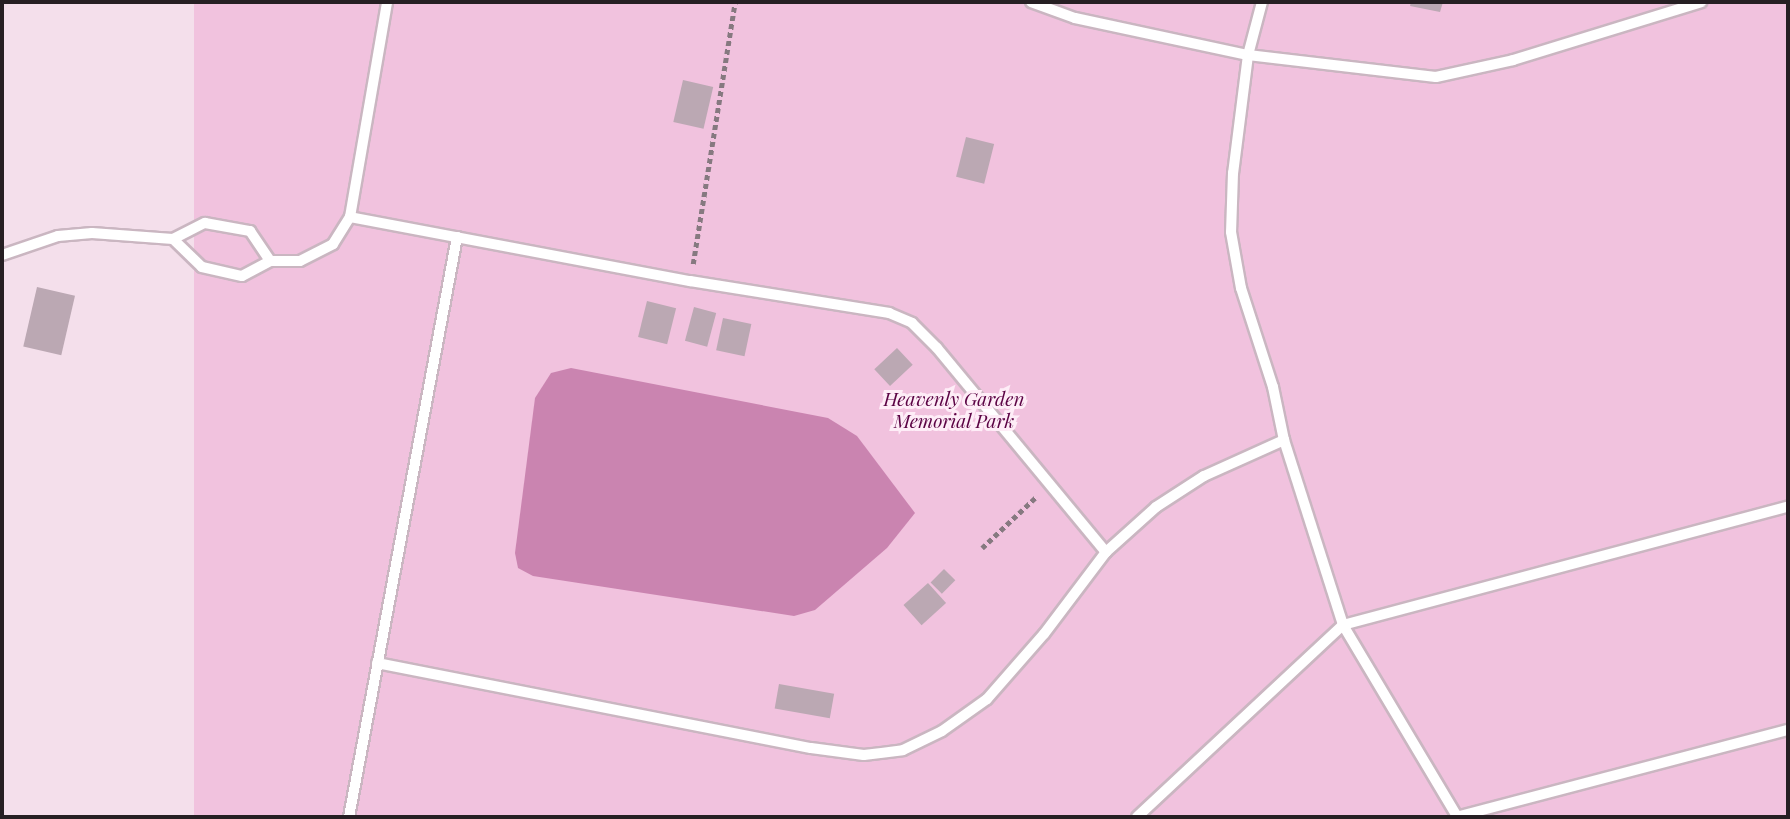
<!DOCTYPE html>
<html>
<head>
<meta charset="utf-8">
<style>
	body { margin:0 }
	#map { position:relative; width:1790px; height:819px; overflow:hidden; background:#f4dfeb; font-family:"Playfair Display",serif }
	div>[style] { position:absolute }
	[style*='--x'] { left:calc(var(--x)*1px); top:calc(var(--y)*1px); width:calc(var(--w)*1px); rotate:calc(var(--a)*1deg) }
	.green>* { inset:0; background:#f1c2de; transform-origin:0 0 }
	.water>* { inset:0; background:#ca84b0 }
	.building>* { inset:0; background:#bba8b3; transform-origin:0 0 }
	.path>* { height:4.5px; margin-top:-2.25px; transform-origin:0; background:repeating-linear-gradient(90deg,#867980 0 5px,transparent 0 8.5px) }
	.roads { filter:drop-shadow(2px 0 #cab6c1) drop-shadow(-2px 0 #cab6c1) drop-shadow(0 2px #cab6c1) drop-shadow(0 -2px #cab6c1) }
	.service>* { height:10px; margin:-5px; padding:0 5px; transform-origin:5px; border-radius:5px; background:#fff }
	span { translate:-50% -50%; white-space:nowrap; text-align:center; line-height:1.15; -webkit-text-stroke:6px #feedf7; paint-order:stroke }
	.park-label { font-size:19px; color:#5b0344; font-style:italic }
	.frame { position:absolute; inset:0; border:4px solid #261f23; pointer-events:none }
</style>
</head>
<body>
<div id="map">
	<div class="green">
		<div style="left:194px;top:2px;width:1594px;height:829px"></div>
	</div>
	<div class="water">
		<div style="clip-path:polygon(571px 368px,828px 418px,857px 436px,915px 513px,887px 548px,815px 610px,794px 616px,533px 576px,518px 568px,515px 553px,535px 398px,551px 373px)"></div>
	</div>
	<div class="building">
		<div style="clip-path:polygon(1411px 2px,1443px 2px,1440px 12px,1410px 6px)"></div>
		<div style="left:683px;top:80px;width:31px;height:43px;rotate:13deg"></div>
		<div style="left:966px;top:137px;width:29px;height:41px;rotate:14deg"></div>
		<div style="left:37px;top:287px;width:39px;height:61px;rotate:13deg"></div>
		<div style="left:647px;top:301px;width:30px;height:37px;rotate:14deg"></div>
		<div style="left:694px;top:307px;width:23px;height:35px;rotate:15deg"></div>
		<div style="left:723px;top:318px;width:29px;height:33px;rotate:12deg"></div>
		<div style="left:897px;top:348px;width:23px;height:31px;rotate:47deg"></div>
		<div style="left:944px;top:569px;width:16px;height:19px;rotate:45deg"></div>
		<div style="left:928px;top:583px;width:27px;height:33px;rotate:48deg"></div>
		<div style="left:779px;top:684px;width:56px;height:25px;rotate:10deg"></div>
	</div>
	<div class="path">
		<div style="--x:693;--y:264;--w:265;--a:-80.9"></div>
		<div style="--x:982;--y:548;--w:76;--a:-43.4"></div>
	</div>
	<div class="roads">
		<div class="service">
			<div style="--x:1031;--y:2;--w:47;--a:20"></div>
			<div style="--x:1075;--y:18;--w:177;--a:12.1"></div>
			<div style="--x:1248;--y:55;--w:189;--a:6.7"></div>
			<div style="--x:1436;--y:77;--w:79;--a:-12.4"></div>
			<div style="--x:1513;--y:60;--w:197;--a:-17.1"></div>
			<div style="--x:1262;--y:2;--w:55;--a:104.8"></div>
			<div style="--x:1248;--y:55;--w:119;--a:97.2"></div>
			<div style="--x:1233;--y:173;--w:59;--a:91.9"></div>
			<div style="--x:1231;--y:232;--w:57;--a:79.9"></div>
			<div style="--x:1241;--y:288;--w:104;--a:72.1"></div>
			<div style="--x:1273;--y:387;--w:54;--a:78.3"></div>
			<div style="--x:1284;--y:440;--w:194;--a:72.3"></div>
			<div style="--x:1343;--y:625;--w:222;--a:59.2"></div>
			<div style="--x:350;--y:217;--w:346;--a:10.7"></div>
			<div style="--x:690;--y:281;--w:202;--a:9.1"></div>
			<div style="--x:889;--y:313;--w:25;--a:23"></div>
			<div style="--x:912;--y:323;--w:35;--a:45"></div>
			<div style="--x:937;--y:348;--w:265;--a:50.4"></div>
			<div style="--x:173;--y:239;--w:40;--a:44"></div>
			<div style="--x:202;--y:267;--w:41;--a:12.7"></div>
			<div style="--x:242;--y:276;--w:32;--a:-28"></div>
			<div style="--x:270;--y:261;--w:30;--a:0"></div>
			<div style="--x:300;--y:261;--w:37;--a:-27"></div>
			<div style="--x:333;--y:244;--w:32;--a:-58"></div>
			<div style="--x:350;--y:217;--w:218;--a:-80.2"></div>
			<div style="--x:173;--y:239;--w:36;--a:-27"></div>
			<div style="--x:205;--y:223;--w:46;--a:10.1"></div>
			<div style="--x:250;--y:231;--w:36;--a:56"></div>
			<div style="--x:2;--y:255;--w:59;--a:-18.7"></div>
			<div style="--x:58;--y:236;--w:34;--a:-5"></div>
			<div style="--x:92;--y:233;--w:81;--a:4.2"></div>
			<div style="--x:377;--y:663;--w:442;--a:11.1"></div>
			<div style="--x:811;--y:748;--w:53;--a:7.5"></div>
			<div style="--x:864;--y:755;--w:39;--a:-7"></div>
			<div style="--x:903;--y:750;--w:43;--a:-26"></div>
			<div style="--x:942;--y:731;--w:55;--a:-35.4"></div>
			<div style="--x:987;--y:699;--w:86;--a:-48.8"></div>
			<div style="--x:1044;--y:634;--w:103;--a:-52.9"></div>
			<div style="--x:1106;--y:552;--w:67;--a:-42"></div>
			<div style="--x:1156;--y:507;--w:57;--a:-32.9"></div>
			<div style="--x:1204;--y:476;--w:88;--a:-24.2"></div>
			<div style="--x:349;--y:817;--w:590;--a:-79.45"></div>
			<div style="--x:1137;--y:817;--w:282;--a:-43"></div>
			<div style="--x:1343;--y:625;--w:460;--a:-14.9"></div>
			<div style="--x:1456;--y:817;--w:343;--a:-14.7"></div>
		</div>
	</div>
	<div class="park-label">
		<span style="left:954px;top:410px">Heavenly Garden<br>Memorial Park</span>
	</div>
	<div class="frame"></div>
</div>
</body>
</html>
